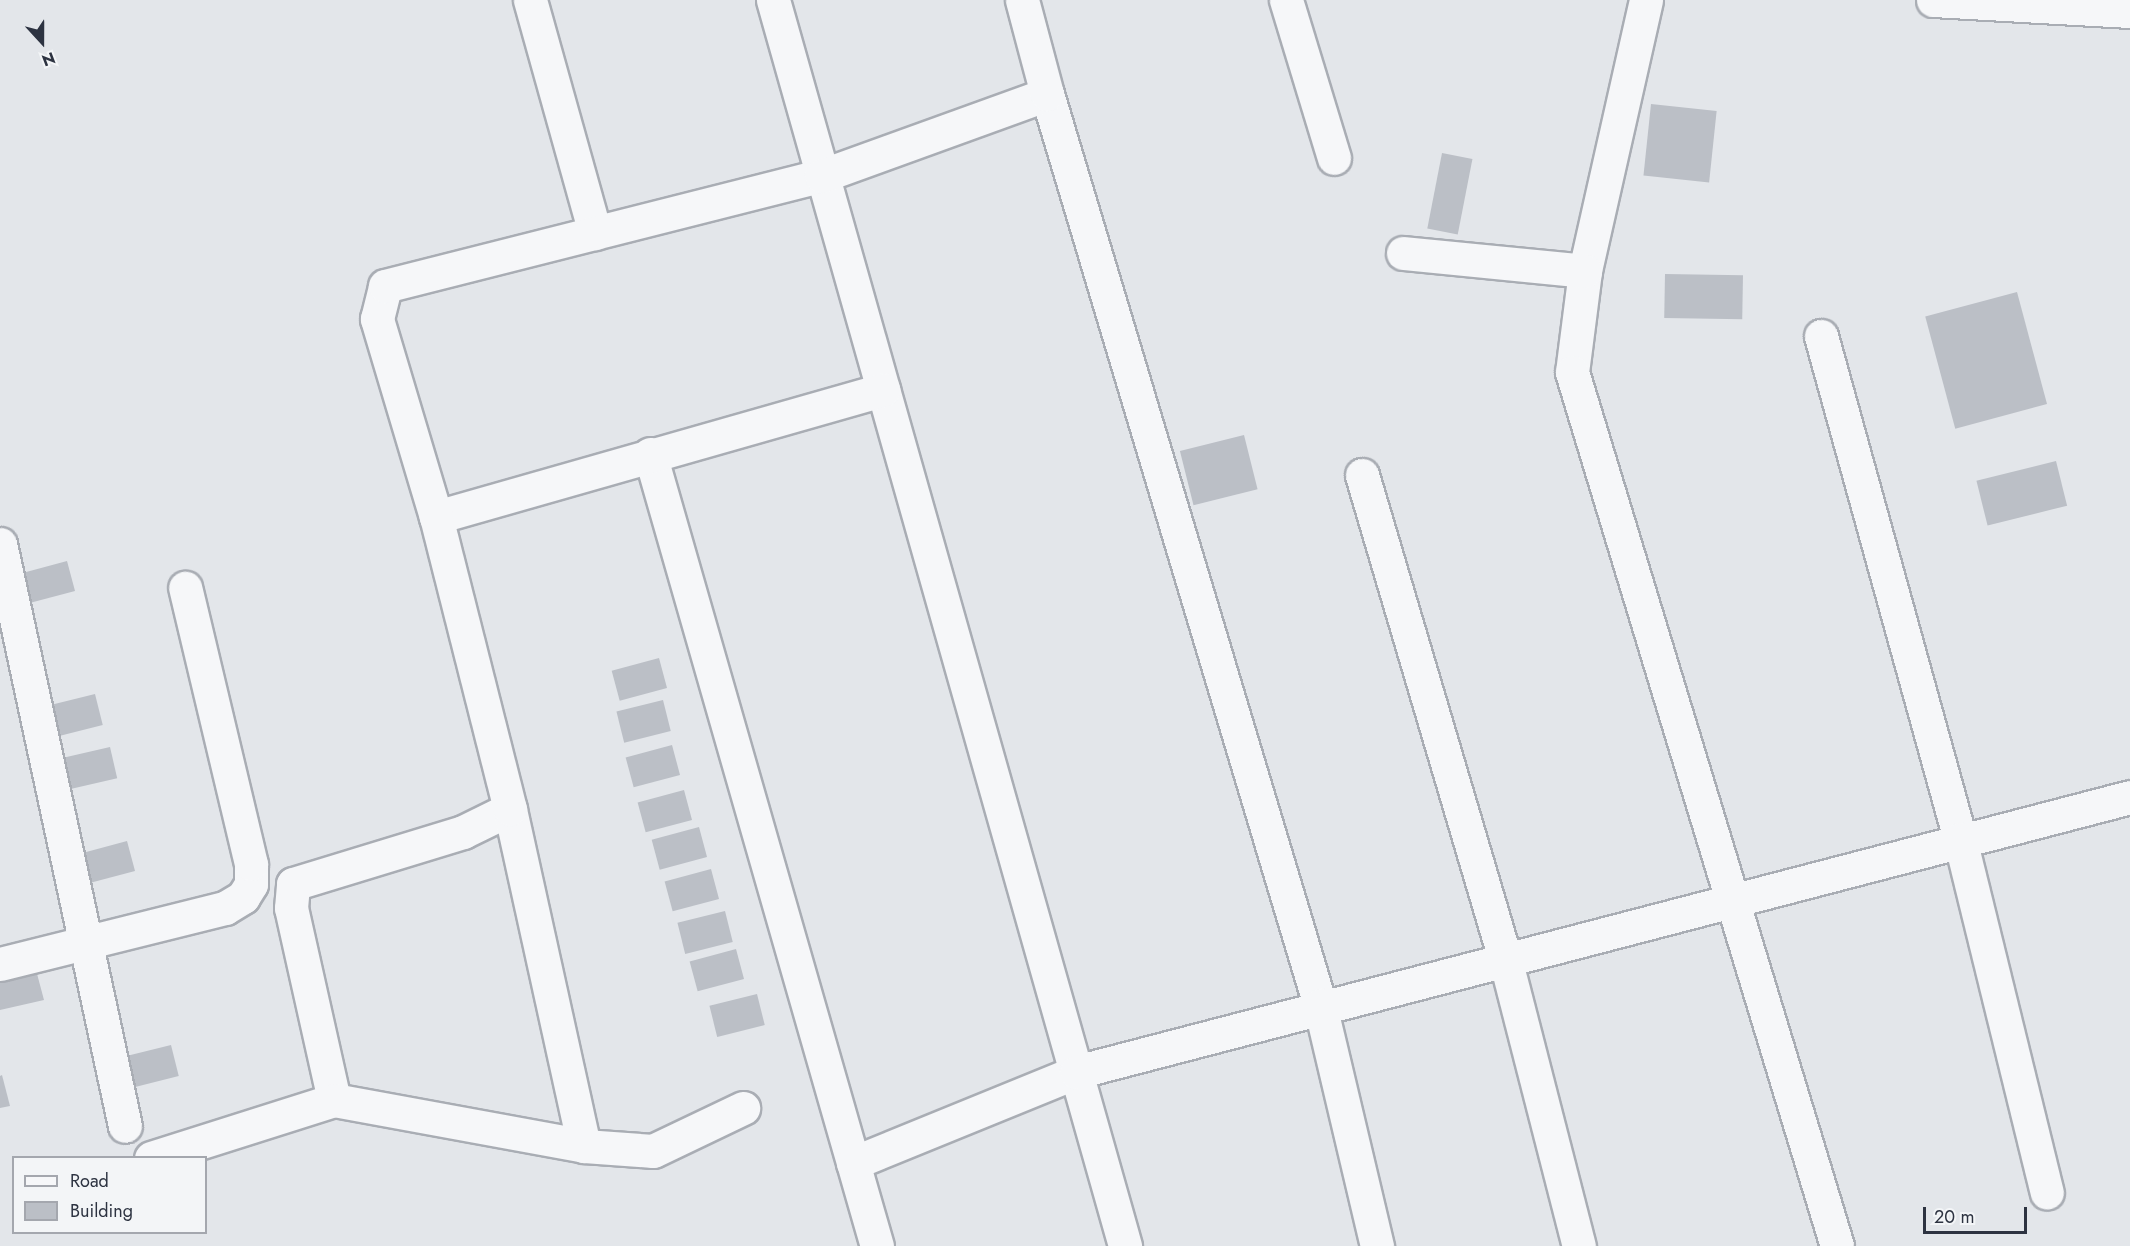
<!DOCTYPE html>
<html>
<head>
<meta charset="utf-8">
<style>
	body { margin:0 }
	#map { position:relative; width:2130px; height:1246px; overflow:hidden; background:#e3e6ea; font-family:Jost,sans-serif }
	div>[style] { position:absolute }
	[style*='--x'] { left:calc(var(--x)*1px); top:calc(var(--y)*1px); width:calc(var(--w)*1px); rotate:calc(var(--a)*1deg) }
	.building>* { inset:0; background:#bbbfc6; transform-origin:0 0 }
	.roads { filter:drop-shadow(2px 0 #a9adb4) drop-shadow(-2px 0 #a9adb4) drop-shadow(0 2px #a9adb4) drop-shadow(0 -2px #a9adb4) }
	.minor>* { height:33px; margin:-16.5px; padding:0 16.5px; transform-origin:16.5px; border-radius:16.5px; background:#f6f7f9 }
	span { translate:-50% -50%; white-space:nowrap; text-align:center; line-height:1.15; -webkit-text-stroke:4.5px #f3f5f7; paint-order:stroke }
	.legend { position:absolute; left:12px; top:1156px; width:195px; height:78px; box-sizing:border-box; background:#f3f5f7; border:2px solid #a4a7ae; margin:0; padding:8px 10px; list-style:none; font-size:18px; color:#2d3341 }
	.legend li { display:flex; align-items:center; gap:12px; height:30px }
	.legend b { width:30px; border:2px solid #a4a7ae }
	.north { position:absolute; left:12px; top:12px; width:60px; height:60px; -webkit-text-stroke:4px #f3f5f7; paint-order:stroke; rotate:159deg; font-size:16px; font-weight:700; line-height:24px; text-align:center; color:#2d3341 }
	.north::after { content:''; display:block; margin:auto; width:21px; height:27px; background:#2d3341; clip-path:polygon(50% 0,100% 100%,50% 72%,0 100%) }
	.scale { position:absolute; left:1923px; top:1207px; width:104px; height:27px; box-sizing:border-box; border:3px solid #2d3341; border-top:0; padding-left:8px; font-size:18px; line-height:21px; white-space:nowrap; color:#2d3341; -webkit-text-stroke:4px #f3f5f7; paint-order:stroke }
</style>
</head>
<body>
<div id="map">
	<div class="building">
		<div style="left:1651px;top:104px;width:66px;height:72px;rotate:6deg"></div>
		<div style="left:1442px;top:153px;width:31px;height:77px;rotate:11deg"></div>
		<div style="left:1665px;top:274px;width:78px;height:44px;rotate:1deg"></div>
		<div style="left:2017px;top:292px;width:116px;height:95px;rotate:75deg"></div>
		<div style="left:1244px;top:435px;width:56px;height:66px;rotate:76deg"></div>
		<div style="left:2056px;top:461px;width:46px;height:82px;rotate:76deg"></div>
		<div style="left:67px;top:561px;width:31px;height:48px;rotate:75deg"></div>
		<div style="left:659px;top:658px;width:31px;height:49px;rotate:75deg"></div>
		<div style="left:95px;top:694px;width:32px;height:49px;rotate:76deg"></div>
		<div style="left:663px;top:700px;width:32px;height:48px;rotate:76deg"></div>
		<div style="left:672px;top:745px;width:31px;height:48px;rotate:75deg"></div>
		<div style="left:110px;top:747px;width:32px;height:49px;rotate:77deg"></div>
		<div style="left:684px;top:790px;width:31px;height:48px;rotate:75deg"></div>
		<div style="left:699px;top:827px;width:31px;height:49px;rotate:75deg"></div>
		<div style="left:127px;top:841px;width:31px;height:48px;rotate:75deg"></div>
		<div style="left:711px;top:869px;width:31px;height:48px;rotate:75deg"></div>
		<div style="left:725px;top:911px;width:32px;height:49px;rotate:76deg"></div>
		<div style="left:736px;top:949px;width:31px;height:48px;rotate:75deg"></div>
		<div style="clip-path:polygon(36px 970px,44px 1000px,0 1010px,0 978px)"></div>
		<div style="left:757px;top:994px;width:32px;height:49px;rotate:76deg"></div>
		<div style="left:171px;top:1045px;width:32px;height:49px;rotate:76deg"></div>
		<div style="clip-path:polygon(2px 1075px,10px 1106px,0 1108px,0 1076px)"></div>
	</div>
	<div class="roads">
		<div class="minor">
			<div style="--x:530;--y:0;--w:242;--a:74.4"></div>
			<div style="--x:773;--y:0;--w:1295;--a:74.22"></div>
			<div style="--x:1286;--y:0;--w:165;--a:73.1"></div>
			<div style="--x:1646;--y:0;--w:278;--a:102.7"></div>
			<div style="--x:1585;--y:271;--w:102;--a:97.3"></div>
			<div style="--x:1572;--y:372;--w:913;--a:73.13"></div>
			<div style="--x:1933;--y:0;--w:197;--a:3.2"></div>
			<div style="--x:1047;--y:94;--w:951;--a:73.32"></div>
			<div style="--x:1320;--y:1005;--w:248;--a:76.7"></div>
			<div style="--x:1403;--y:253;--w:183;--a:5.6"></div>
			<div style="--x:1821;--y:336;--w:522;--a:74.55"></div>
			<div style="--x:1960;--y:839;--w:364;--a:76.2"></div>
			<div style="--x:650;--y:454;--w:824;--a:74.01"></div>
			<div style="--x:1362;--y:475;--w:508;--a:73.53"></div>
			<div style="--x:1506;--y:962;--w:293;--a:75.6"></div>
			<div style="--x:436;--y:517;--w:465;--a:-15.9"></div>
			<div style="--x:0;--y:544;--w:595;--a:77.88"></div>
			<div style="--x:0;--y:964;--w:232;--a:-14"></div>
			<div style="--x:225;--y:908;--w:21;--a:-31"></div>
			<div style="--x:243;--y:897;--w:15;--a:-58"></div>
			<div style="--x:251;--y:884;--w:20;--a:-90"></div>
			<div style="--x:251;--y:864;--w:284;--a:-103.4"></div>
			<div style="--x:334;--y:1100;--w:197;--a:-102.6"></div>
			<div style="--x:291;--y:908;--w:24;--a:-85"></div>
			<div style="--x:293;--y:884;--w:178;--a:-17"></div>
			<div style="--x:463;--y:832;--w:52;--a:-26.1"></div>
			<div style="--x:584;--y:1146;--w:345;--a:-102.4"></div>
			<div style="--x:510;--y:809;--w:301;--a:-104.2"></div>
			<div style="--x:436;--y:517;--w:207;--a:-106.6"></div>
			<div style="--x:377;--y:319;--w:34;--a:-76"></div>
			<div style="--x:385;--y:286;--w:450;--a:-14.2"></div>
			<div style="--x:821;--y:176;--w:240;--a:-19.9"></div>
			<div style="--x:1047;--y:94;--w:97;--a:-104.9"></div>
			<div style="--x:151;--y:1158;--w:192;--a:-17.6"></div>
			<div style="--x:334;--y:1100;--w:254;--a:10.4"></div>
			<div style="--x:584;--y:1146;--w:69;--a:4.1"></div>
			<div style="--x:653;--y:1151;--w:100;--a:-25.5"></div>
			<div style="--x:853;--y:1163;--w:241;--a:-22.2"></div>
			<div style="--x:1076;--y:1072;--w:1089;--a:-14.62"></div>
		</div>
	</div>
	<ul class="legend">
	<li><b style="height:8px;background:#f6f7f9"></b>Road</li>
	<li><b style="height:16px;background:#bbbfc6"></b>Building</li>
	</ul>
	<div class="north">N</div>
	<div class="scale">20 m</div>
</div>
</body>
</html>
